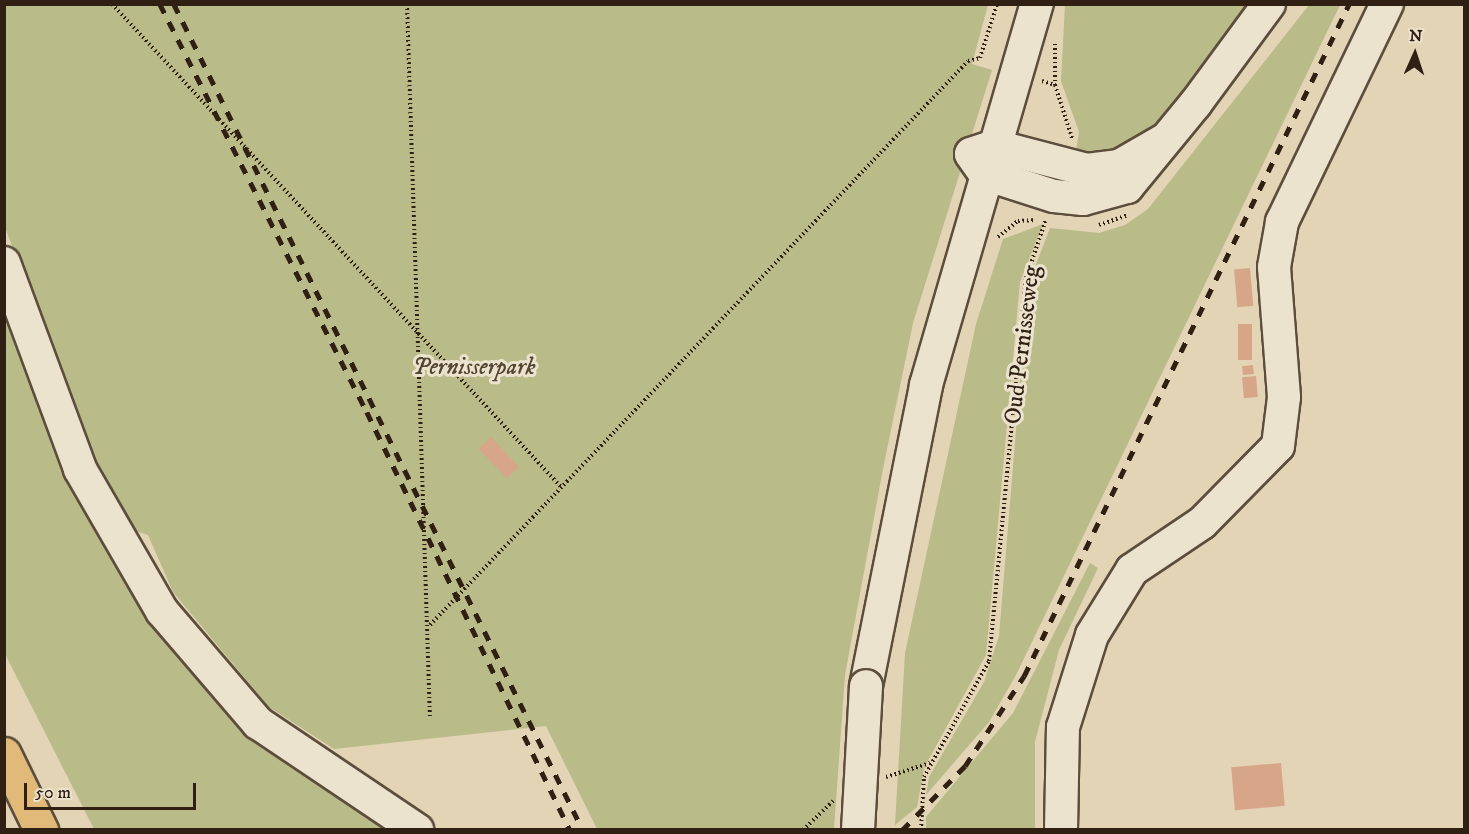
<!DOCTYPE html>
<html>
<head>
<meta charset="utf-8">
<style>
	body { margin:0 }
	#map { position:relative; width:1469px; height:834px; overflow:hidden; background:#e2d4b5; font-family:"IM FELL DW Pica",serif }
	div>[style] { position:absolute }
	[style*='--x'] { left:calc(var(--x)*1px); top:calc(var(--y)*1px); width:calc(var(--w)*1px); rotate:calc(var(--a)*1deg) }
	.green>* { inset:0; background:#b9bb89 }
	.building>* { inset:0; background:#d7a689; transform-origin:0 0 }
	.path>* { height:4px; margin-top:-2px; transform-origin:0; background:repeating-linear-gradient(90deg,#2f2013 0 1.5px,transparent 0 4.5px) }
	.roads { filter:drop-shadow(2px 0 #5c4d3c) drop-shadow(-2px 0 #5c4d3c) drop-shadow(0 2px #5c4d3c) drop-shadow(0 -2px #5c4d3c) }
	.minor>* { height:32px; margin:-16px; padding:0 16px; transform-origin:16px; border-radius:16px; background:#ece3cf }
	.highway>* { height:33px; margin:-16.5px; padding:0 16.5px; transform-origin:16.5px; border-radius:16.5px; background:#e1ba7a }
	.rail>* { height:4.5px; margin-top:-2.25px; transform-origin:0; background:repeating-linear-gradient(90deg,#2f2013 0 10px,transparent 0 20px) }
	.bridges { filter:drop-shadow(2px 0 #5c4d3c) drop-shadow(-2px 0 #5c4d3c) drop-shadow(0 2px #5c4d3c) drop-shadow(0 -2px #5c4d3c) }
	.minor-bridge>* { height:32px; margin:-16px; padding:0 16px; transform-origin:16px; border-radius:16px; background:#ece3cf }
	span { translate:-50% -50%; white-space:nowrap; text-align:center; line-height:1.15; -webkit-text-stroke:6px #ece3cf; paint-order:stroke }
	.street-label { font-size:24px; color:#2f2013 }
	.park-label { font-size:24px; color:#524730; font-style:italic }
	.frame { position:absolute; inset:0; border:6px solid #2f2013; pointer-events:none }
	.north { position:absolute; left:1385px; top:24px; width:60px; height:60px; -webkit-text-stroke:4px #ece3cf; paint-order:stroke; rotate:3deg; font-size:16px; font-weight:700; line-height:24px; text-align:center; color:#2f2013 }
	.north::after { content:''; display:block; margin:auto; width:21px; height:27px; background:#2f2013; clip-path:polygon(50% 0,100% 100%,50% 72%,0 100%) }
	.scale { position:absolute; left:24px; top:783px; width:172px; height:27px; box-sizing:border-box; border:3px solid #2f2013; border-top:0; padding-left:8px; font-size:18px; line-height:21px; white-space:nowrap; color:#2f2013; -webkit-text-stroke:4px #ece3cf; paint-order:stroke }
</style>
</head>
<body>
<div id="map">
	<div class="green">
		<div style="clip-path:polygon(5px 5px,988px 5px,972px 64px,992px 70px,913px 323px,883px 469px,845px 675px,834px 829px,597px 829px,546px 726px,334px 749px,269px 707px,173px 592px,148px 535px,123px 527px,97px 474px,5px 227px)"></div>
		<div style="clip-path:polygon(1065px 5px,1253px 5px,1162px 119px,1121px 148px,1075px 158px,1079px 132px,1061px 81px)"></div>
		<div style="clip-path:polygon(1309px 5px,1340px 5px,1016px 675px,989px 722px,926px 795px,929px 777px,984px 682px,999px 636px,1028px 285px,1050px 228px,1099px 233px,1125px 225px,1148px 209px)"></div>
		<div style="clip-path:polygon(1043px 224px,1020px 282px,986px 655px,924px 768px,917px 807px,895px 825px,905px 653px,976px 324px,1003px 239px)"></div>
		<div style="clip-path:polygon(4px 299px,62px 454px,108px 551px,156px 625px,397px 829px,94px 829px,5px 654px)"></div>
		<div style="clip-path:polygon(1090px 563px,1098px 568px,1059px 650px,1035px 742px,1035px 829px,926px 829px,926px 817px,1013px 713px)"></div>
	</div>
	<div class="building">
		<div style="left:1250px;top:268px;width:38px;height:16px;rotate:85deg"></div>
		<div style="left:1238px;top:324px;width:14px;height:36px"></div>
		<div style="left:1253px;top:365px;width:9px;height:11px;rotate:84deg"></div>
		<div style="left:1256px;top:376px;width:21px;height:14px;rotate:85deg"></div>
		<div style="left:491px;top:437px;width:41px;height:17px;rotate:47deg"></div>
		<div style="left:1281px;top:763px;width:43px;height:50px;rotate:85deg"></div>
	</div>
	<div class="path">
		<div style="--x:112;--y:4;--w:661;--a:47.08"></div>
		<div style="--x:407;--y:4;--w:715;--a:88.16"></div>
		<div style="--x:1055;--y:44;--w:41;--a:90"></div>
		<div style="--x:1055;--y:85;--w:56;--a:72.2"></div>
		<div style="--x:980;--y:58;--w:57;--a:-72.5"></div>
		<div style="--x:1042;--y:81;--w:14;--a:17"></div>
		<div style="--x:1099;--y:225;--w:31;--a:-19"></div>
		<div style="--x:998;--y:237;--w:26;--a:-39"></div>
		<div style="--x:1018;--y:221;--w:18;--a:-3"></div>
		<div style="--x:430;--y:625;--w:779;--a:-46.35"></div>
		<div style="--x:968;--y:61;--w:12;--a:-14"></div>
		<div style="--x:886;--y:777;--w:46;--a:-17.7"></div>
		<div style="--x:803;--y:830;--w:42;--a:-44"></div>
		<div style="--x:921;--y:830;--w:53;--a:-86.8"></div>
		<div style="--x:924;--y:777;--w:133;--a:-60.7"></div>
		<div style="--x:989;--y:661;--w:385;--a:-84.5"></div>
		<div style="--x:1026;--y:278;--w:62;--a:-71.3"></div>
	</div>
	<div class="roads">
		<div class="minor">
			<div style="--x:1164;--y:140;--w:52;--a:150"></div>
			<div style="--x:1119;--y:166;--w:32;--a:173"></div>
			<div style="--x:1087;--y:170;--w:95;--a:-165.4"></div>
			<div style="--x:995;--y:146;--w:25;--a:162"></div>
			<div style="--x:971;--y:154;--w:24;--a:55"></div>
			<div style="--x:985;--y:174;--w:72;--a:17.7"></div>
			<div style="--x:1054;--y:196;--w:29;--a:6"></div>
			<div style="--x:1083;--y:199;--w:46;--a:-15.3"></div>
			<div style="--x:1127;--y:187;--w:109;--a:-50.6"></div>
			<div style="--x:1196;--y:103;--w:123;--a:-53.6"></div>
			<div style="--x:4;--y:263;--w:220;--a:69.7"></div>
			<div style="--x:80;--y:469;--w:164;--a:60"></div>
			<div style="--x:162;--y:611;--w:148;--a:49.4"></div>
			<div style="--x:258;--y:723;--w:192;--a:33.9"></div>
			<div style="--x:866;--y:686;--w:307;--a:-78.7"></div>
			<div style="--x:926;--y:385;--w:397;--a:-73.8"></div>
			<div style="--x:1061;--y:830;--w:103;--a:-88.9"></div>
			<div style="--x:1063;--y:727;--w:96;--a:-72.5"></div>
			<div style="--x:1092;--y:635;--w:76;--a:-58.4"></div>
			<div style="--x:1132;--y:570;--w:84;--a:-33.9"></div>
			<div style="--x:1202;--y:523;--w:108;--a:-45.4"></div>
			<div style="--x:1278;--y:446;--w:49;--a:-83"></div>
			<div style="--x:1284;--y:397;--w:130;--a:-94.4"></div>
			<div style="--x:1274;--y:267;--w:46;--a:-79.9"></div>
			<div style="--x:1282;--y:222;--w:242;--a:-64.3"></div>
		</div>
		<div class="highway">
			<div style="--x:4;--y:754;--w:85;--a:64"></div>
		</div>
	</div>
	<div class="rail">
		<div style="--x:160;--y:4;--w:458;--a:63.1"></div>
		<div style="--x:367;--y:412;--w:465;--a:64.1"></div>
		<div style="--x:174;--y:4;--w:922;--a:63.66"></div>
		<div style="--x:902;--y:830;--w:90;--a:-45.5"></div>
		<div style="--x:965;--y:766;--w:108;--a:-56.8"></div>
		<div style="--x:1024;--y:676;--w:746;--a:-64.19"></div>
	</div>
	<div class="bridges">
		<div class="minor-bridge">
			<div style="--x:858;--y:830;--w:144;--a:-86.8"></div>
		</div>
	</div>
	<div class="street-label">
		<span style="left:1023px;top:345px;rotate:-83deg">Oud Pernisseweg</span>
	</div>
	<div class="park-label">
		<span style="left:474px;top:368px">Pernisserpark</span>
	</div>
	<div class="frame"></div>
	<div class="north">N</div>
	<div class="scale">50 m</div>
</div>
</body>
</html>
